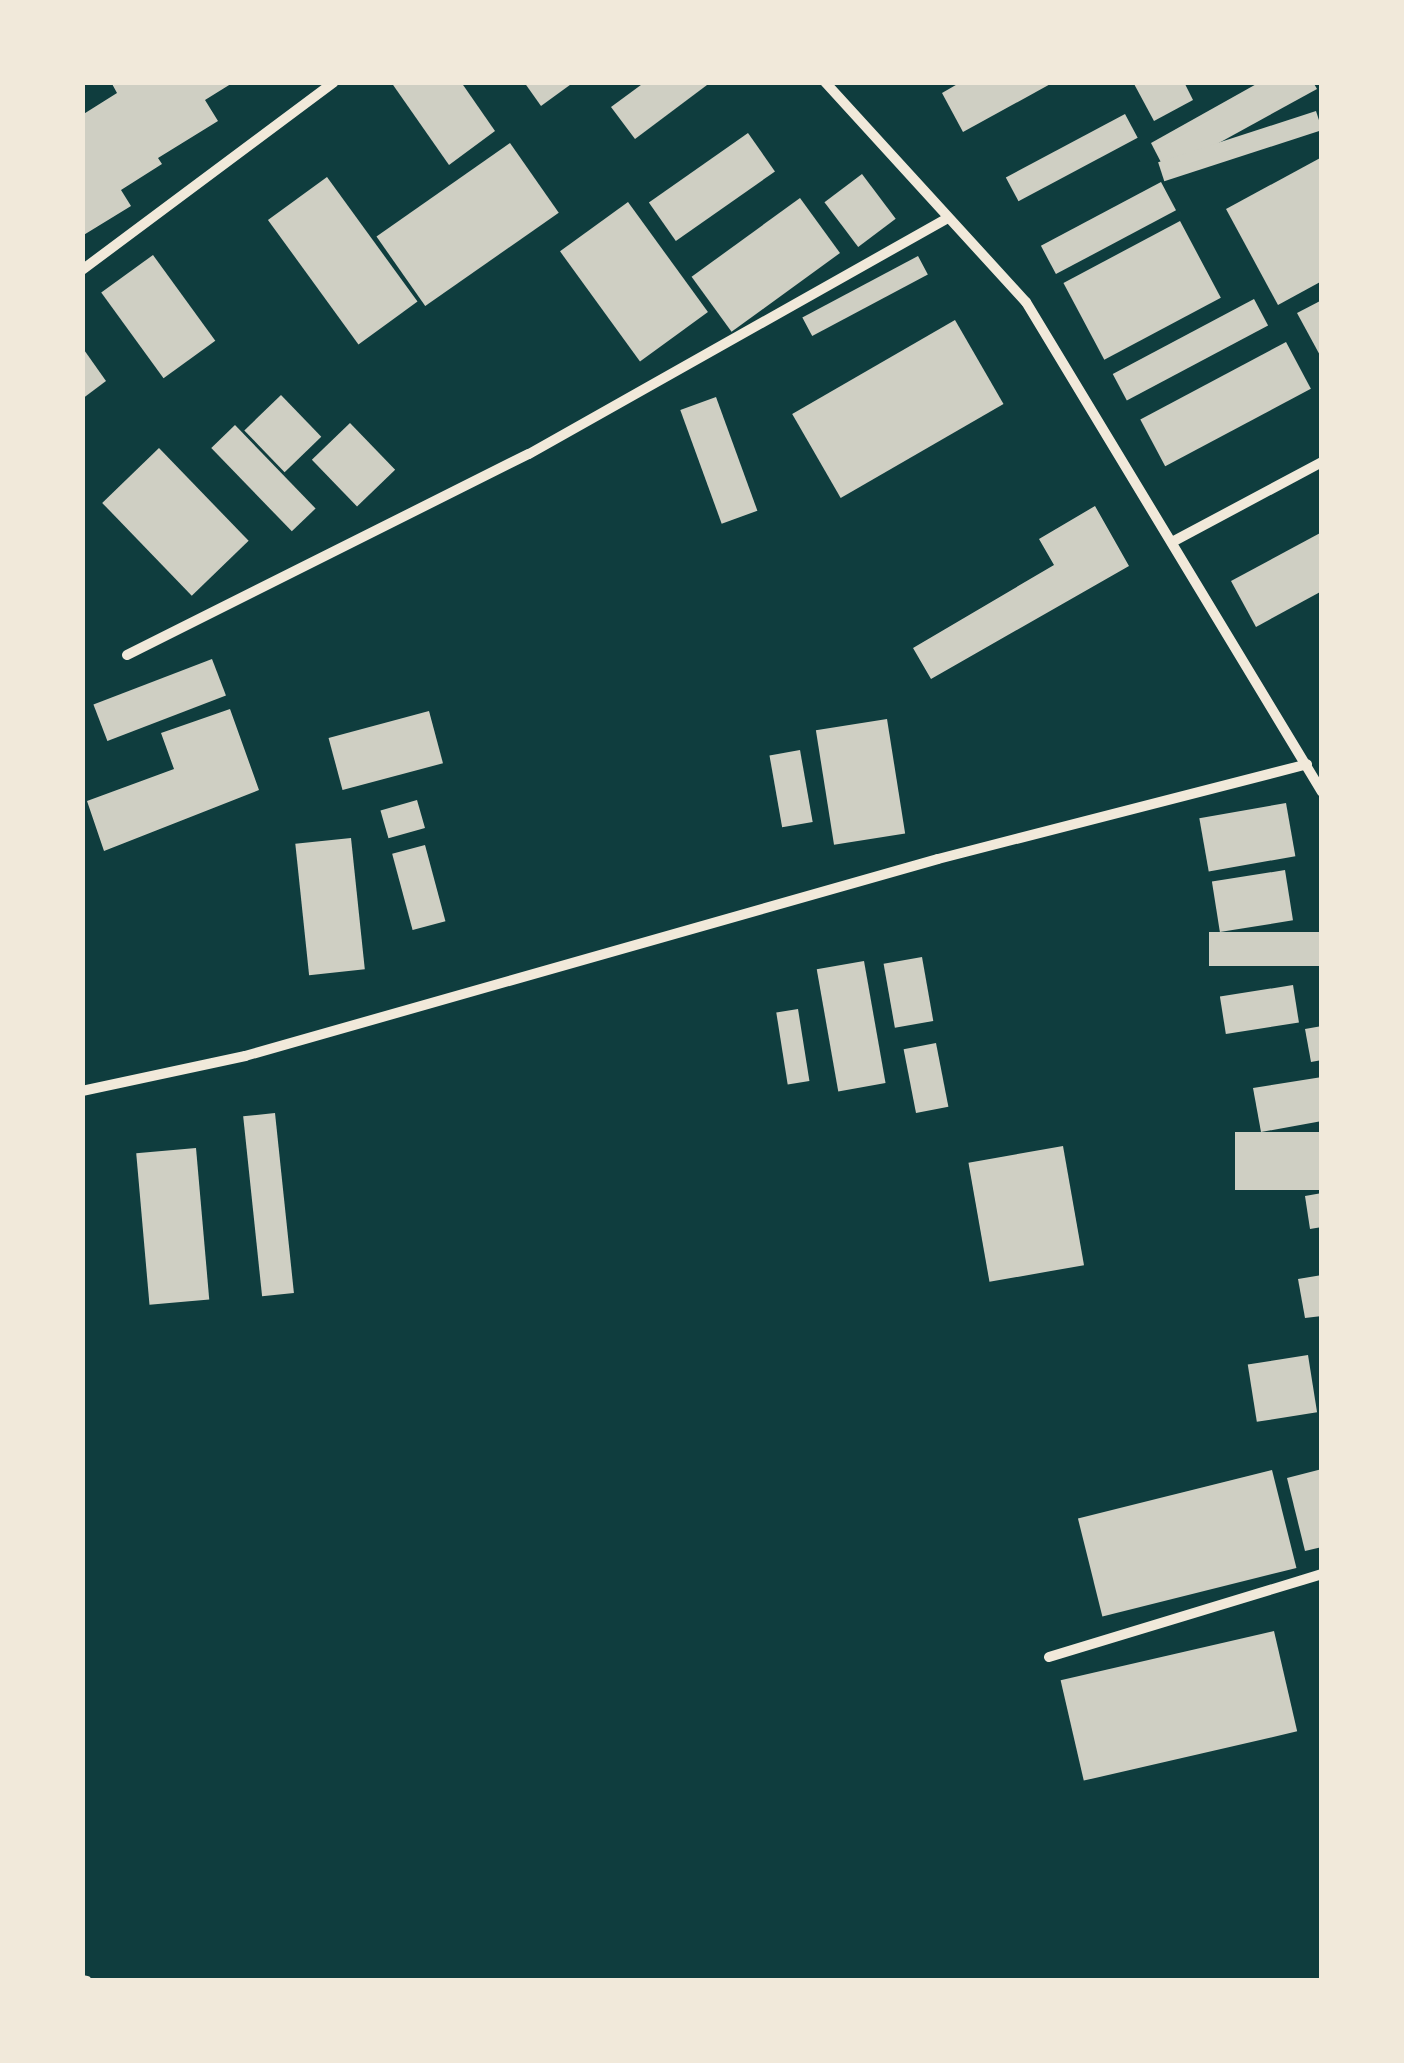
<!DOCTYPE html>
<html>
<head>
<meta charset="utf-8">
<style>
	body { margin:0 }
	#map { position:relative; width:1404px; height:2063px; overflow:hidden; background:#0f3d3e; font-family:"IBM Plex Sans",sans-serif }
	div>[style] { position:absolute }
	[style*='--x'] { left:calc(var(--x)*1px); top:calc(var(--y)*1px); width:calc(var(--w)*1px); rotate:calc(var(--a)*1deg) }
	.building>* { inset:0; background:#cfcfc3; transform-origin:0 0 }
	.service>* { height:8px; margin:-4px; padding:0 4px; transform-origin:4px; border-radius:4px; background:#f1e9da }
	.minor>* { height:10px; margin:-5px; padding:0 5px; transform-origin:5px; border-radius:5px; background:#f1e9da }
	span { translate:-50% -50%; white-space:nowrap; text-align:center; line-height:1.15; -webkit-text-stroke:10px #f1e9da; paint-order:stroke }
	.frame { position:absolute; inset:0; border:85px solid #f1e9da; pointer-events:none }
</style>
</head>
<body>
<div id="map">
	<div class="building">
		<div style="clip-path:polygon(111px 82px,234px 82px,205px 100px,218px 121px,158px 158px,162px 164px,121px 190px,131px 206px,82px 236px,82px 115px,117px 93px)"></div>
		<div style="clip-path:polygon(391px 82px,461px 82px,495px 131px,449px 165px)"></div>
		<div style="clip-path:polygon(524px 82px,574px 82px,541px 106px)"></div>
		<div style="clip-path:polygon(645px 82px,711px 82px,635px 139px,611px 107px)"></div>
		<div style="clip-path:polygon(961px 82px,1054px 82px,963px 132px,942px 93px)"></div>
		<div style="clip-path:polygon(1133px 82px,1184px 82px,1193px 100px,1154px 121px)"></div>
		<div style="clip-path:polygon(1260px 82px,1313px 82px,1317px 89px,1166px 172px,1151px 143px)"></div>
		<div style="left:1316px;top:111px;width:20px;height:166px;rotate:72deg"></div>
		<div style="left:1125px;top:114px;width:27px;height:135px;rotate:62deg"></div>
		<div style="left:748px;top:133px;width:47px;height:121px;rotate:55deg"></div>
		<div style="left:510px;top:143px;width:85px;height:163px;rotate:55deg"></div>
		<div style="clip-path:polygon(1322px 157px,1322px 281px,1278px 305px,1226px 209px)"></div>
		<div style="left:862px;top:174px;width:56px;height:47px;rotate:53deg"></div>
		<div style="left:327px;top:177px;width:154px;height:73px;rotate:54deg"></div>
		<div style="left:1161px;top:182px;width:32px;height:136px;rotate:62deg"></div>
		<div style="left:800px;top:198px;width:68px;height:134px;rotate:54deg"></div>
		<div style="left:628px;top:202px;width:136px;height:84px;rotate:54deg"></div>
		<div style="left:1180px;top:221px;width:87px;height:132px;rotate:62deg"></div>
		<div style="left:153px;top:255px;width:106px;height:64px;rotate:54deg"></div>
		<div style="left:918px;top:256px;width:21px;height:131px;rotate:62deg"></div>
		<div style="left:1254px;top:299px;width:30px;height:160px;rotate:62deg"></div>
		<div style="clip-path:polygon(1322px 300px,1322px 359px,1297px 313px)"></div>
		<div style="left:955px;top:320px;width:97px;height:188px;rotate:60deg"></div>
		<div style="left:1286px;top:342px;width:53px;height:165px;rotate:62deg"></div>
		<div style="clip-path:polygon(82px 347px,106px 381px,82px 399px)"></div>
		<div style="left:281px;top:395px;width:58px;height:51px;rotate:46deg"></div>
		<div style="left:716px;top:397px;width:121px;height:38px;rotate:70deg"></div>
		<div style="left:350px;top:423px;width:65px;height:53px;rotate:46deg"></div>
		<div style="left:235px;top:425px;width:116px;height:33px;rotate:46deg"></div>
		<div style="left:159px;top:448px;width:129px;height:79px;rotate:46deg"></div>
		<div style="clip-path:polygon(1095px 506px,1129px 566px,931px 679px,913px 648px,1054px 565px,1039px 539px)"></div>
		<div style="clip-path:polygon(1322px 532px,1322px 591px,1256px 627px,1231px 581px)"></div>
		<div style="left:212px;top:659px;width:39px;height:127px;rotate:69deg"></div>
		<div style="clip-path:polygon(230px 709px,259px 790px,104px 851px,87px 801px,174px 769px,161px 733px)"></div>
		<div style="left:429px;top:711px;width:54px;height:104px;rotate:75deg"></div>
		<div style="left:887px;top:719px;width:116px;height:72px;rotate:81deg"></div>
		<div style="left:800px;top:750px;width:73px;height:31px;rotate:80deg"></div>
		<div style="left:417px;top:800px;width:29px;height:38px;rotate:74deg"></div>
		<div style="left:1286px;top:803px;width:54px;height:88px;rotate:80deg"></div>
		<div style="left:351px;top:838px;width:132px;height:56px;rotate:84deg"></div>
		<div style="left:425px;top:845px;width:79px;height:34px;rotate:75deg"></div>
		<div style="left:1285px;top:870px;width:51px;height:74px;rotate:81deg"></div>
		<div style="left:1322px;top:932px;width:34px;height:113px;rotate:90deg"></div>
		<div style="left:922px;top:957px;width:65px;height:39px;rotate:80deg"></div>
		<div style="left:864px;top:961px;width:124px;height:48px;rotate:80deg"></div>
		<div style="left:1293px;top:985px;width:38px;height:74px;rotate:81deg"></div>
		<div style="left:798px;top:1009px;width:73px;height:22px;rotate:81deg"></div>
		<div style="clip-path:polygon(1322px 1026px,1322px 1060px,1311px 1062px,1305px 1029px)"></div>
		<div style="left:936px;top:1043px;width:65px;height:33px;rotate:79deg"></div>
		<div style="clip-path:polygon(1322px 1077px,1322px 1121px,1261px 1132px,1253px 1088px)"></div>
		<div style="left:275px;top:1113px;width:181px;height:32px;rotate:84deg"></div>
		<div style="left:1322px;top:1132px;width:58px;height:87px;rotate:90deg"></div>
		<div style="left:1063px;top:1146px;width:121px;height:96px;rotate:80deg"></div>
		<div style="left:196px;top:1148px;width:152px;height:60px;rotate:85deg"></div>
		<div style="clip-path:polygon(1322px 1193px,1322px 1227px,1310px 1229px,1305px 1196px)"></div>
		<div style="clip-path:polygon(1322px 1275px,1322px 1316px,1305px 1318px,1298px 1279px)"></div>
		<div style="left:1308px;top:1355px;width:58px;height:61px;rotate:81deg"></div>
		<div style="clip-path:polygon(1322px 1469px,1322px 1547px,1305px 1551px,1287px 1478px)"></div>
		<div style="left:1272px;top:1470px;width:101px;height:200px;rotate:76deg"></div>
		<div style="left:1274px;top:1631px;width:103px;height:219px;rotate:77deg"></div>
	</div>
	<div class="service">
		<div style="--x:82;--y:1979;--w:5;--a:11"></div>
	</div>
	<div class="minor">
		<div style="--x:825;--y:82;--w:298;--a:47.6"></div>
		<div style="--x:1026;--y:302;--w:572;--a:58.86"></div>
		<div style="--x:82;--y:270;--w:314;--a:-36.7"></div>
		<div style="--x:1174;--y:541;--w:168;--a:-28.1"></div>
		<div style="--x:127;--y:655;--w:449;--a:-26.6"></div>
		<div style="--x:529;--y:454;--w:479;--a:-29.4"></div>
		<div style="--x:82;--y:1091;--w:167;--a:-12.1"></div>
		<div style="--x:245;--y:1056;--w:720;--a:-15.87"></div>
		<div style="--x:938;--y:859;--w:381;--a:-14.4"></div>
		<div style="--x:1049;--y:1657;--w:285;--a:-16.9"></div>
	</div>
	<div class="frame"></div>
</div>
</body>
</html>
